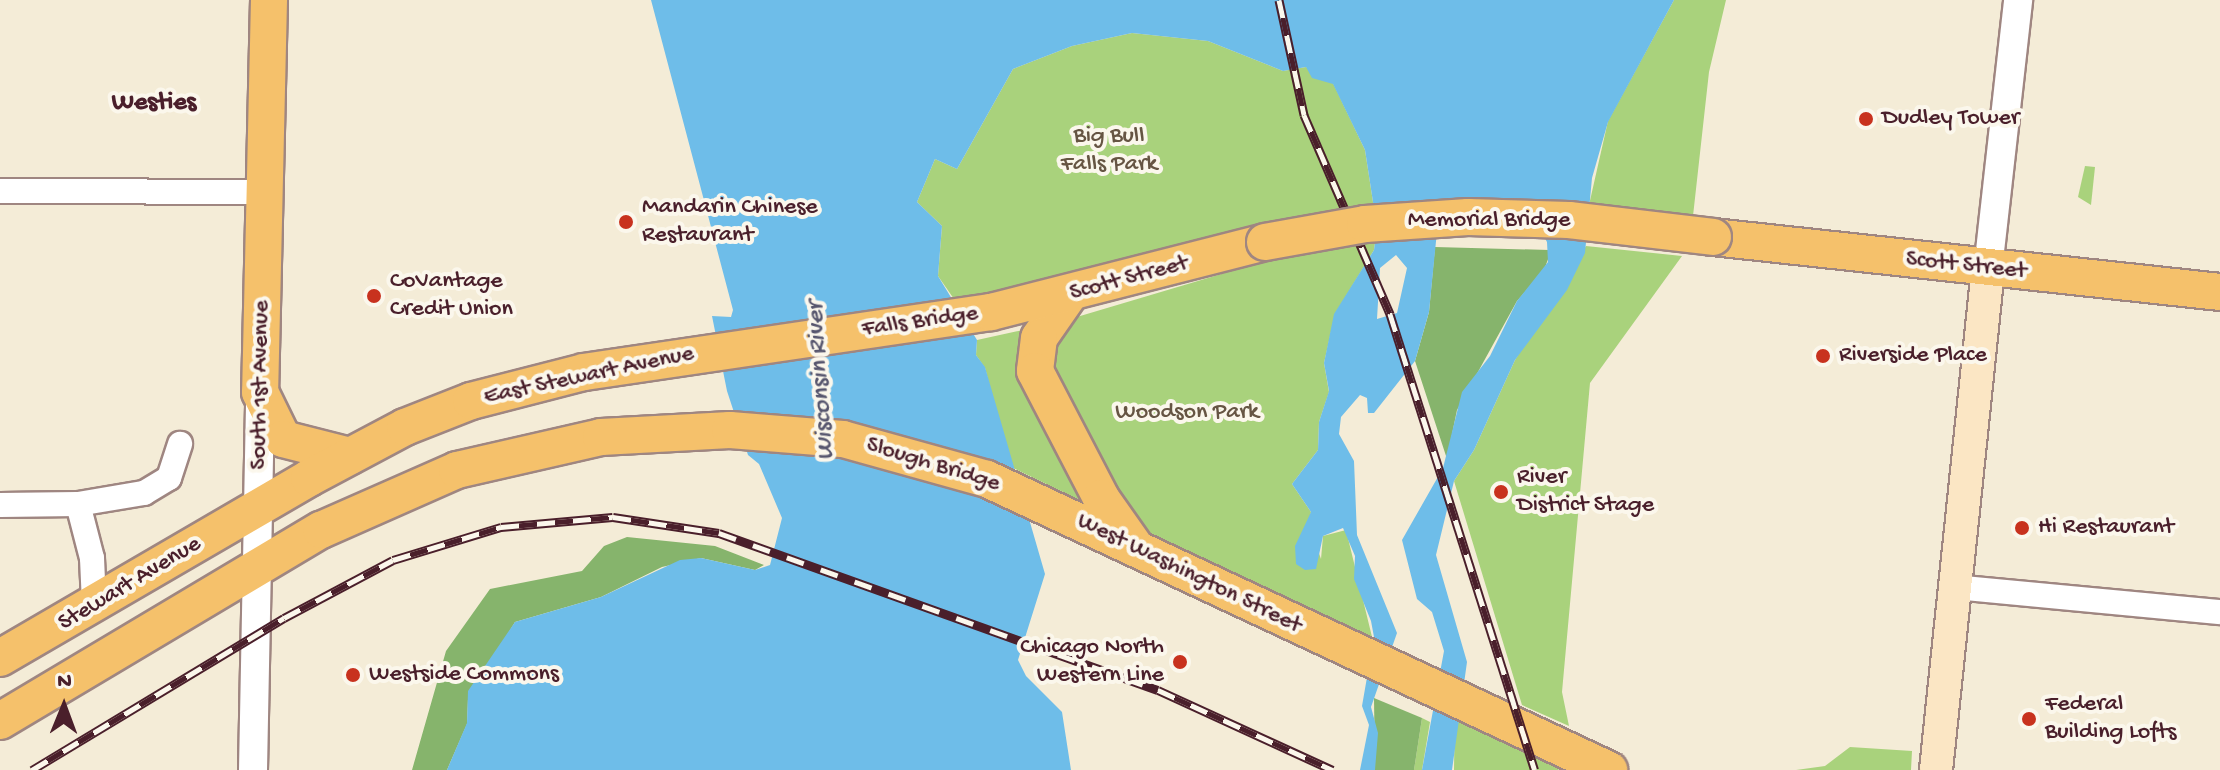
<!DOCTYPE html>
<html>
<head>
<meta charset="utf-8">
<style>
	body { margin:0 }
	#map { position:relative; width:2220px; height:770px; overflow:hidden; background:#f4ecd7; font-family:"Gochi Hand",sans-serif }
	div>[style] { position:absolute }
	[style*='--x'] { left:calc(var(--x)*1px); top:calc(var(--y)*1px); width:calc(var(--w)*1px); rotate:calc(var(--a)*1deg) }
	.green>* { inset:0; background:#a9d27c }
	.forest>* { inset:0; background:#86b46c }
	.water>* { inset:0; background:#6ebde9 }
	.roads { filter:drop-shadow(2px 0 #9f8681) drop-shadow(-2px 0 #9f8681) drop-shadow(0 2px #9f8681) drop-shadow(0 -2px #9f8681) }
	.minor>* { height:24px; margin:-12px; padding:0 12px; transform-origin:12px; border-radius:12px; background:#fff }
	.tertiary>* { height:28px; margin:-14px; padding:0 14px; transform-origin:14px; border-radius:14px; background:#fff }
	.secondary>* { height:32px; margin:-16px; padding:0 16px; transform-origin:16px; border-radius:16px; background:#fbe6c4 }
	.primary>* { height:36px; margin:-18px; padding:0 18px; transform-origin:18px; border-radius:18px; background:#f5c16b }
	.rail>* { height:9px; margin-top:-4.5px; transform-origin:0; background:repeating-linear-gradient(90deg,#fbf7ec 0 18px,#4a1f2b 0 36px); box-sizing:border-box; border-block:2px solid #4a1f2b }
	.bridges { filter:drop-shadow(2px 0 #9f8681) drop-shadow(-2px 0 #9f8681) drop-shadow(0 2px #9f8681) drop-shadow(0 -2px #9f8681) }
	.primary-bridge>* { height:36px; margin:-18px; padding:0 18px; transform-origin:18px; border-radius:18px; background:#f5c16b }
	.dots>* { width:22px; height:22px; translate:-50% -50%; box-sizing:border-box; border:4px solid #fbf7ec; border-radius:50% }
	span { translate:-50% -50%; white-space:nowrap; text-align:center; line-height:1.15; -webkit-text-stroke:8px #fbf7ec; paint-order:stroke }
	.poi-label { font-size:24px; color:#4a1f2b }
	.left { translate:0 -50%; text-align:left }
	.right { translate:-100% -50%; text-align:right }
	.park-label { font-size:24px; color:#665543 }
	.street-label { font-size:24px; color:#4a1f2b }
	.neighbourhood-label { font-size:26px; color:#4a1f2b; font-weight:700 }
	.water-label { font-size:26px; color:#57566e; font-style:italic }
	.north { position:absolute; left:24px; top:666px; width:80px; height:80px; -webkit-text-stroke:6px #fbf7ec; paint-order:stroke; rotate:1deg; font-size:22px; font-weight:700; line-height:32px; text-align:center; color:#4a1f2b }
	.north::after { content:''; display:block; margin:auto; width:28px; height:36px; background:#4a1f2b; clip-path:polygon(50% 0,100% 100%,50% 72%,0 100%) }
</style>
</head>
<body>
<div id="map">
	<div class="green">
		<div style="clip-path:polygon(1674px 0,1726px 0,1709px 72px,1693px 216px,1589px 205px,1608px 121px)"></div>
		<div style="clip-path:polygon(1132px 33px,1208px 41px,1283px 71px,1306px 67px,1333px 83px,1365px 150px,1377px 228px,1374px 250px,1335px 314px,1324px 363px,1329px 392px,1319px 422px,1318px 450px,1292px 484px,1311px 512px,1309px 524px,1321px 559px,1323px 536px,1346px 530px,1373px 641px,1011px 467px,985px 368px,976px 355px,977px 340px,1060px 322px,1255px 264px,1259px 223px,1002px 292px,954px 299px,938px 276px,942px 226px,917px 202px,935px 159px,957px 169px,1013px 69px,1072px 46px)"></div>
		<div style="clip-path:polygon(2085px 166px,2095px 167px,2091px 205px,2078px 197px)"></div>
		<div style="clip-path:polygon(1586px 246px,1682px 256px,1590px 383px,1562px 692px,1569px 726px,1522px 705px,1454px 481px,1474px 450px,1515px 360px)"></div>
		<div style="clip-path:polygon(1455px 698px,1522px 727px,1559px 770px,1454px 770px)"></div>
		<div style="clip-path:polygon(1422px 718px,1430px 722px,1422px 770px,1414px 770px)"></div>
		<div style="clip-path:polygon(1850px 747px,1912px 751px,1911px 770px,1796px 770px,1825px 766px)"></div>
	</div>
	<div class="forest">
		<div style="clip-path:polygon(1435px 247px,1549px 250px,1550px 254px,1544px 270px,1517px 301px,1457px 410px,1447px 459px,1415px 361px,1429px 312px)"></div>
		<div style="clip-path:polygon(627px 537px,715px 546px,764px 565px,755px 570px,701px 558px,662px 567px,601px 597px,515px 622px,468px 699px,467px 724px,447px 770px,412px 770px,446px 651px,490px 589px,582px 571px,604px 546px)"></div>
		<div style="clip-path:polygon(1374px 698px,1422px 718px,1414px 770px,1375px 770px)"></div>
	</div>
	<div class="water">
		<div style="clip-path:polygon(evenodd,651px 0,1674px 0,1608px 122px,1592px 178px,1585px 253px,1567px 290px,1515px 360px,1474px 450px,1454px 481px,1436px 555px,1467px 662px,1452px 770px,1422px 770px,1444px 651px,1432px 612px,1417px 599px,1402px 540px,1443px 468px,1462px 392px,1490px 356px,1517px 301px,1548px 262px,1547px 242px,1540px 229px,1502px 201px,1478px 197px,1440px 201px,1429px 312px,1415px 361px,1374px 413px,1368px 413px,1367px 398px,1360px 395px,1341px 417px,1339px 434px,1354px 461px,1357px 535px,1397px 633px,1371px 707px,1378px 733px,1375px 770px,1360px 770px,1369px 725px,1362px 706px,1374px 637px,1371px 621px,1354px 579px,1355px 556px,1343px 528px,1323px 536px,1316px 569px,1305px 570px,1296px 564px,1295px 546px,1311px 512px,1292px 484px,1318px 450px,1319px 422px,1329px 391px,1324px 363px,1334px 314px,1374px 250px,1377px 228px,1365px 150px,1333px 84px,1312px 78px,1306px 67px,1283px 71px,1208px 41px,1132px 33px,1072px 46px,1013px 69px,957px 169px,935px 159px,917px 202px,942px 226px,938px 276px,977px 340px,976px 355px,985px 367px,1045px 574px,1018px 660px,1026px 676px,1062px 712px,1071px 770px,447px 770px,467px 723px,468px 691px,515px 622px,601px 597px,680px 560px,701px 558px,755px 570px,770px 565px,782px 518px,759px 464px,748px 455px,727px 391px,712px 316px,731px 317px,733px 310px,651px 0,1396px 255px,1407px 268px,1397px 313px,1377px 319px,1380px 268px,1396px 255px)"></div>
	</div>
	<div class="roads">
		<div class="minor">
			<div style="--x:0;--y:191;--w:265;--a:0.2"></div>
			<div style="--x:78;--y:504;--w:56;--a:75.5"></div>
			<div style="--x:92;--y:558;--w:46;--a:87.5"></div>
			<div style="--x:0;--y:505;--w:78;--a:-0.7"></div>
			<div style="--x:78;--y:504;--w:67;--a:-9.5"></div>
			<div style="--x:144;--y:493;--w:29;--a:-31"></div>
			<div style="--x:169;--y:478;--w:36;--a:-72"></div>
			<div style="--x:1954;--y:587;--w:267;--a:5.4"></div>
		</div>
		<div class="tertiary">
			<div style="--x:1988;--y:269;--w:271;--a:-83.6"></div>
			<div style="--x:253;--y:770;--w:377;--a:-88.9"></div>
		</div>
		<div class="secondary">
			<div style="--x:1936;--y:770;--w:504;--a:-84.07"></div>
		</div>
		<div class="primary">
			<div style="--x:269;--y:0;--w:392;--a:91.3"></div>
			<div style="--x:260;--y:392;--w:52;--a:63.9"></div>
			<div style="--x:283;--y:439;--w:69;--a:14.2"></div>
			<div style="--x:1713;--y:237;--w:510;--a:6.19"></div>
			<div style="--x:1069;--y:295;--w:52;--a:124.9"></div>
			<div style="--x:1039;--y:338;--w:33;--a:97"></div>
			<div style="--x:1035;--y:371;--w:143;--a:62.5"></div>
			<div style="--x:1101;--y:498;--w:57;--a:54.9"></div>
			<div style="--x:0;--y:658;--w:358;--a:-30.2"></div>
			<div style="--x:309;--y:478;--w:109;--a:-28"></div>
			<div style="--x:405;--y:427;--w:71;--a:-21.5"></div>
			<div style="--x:471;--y:401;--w:117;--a:-14.4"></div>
			<div style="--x:584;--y:372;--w:411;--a:-8.4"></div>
			<div style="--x:991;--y:312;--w:283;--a:-14.3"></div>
			<div style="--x:0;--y:721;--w:374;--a:-30.8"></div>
			<div style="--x:321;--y:530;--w:149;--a:-23.8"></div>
			<div style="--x:457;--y:470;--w:148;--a:-12.9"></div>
			<div style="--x:601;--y:437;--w:129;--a:-3.1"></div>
			<div style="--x:730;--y:430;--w:113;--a:4.6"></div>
			<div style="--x:843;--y:439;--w:149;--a:15.5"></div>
			<div style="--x:987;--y:479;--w:687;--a:25.07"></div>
		</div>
	</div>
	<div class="rail">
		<div style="--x:1279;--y:0;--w:118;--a:77.7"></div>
		<div style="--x:1304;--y:115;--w:217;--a:66.6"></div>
		<div style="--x:1390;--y:314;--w:478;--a:72.4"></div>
		<div style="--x:32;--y:770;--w:294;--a:-31.1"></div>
		<div style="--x:284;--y:618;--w:123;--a:-28"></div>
		<div style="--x:393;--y:560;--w:113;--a:-17"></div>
		<div style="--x:501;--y:527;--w:112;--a:-5.1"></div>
		<div style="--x:613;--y:517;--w:107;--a:8.6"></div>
		<div style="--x:719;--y:533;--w:466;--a:19.7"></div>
		<div style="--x:1158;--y:690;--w:192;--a:24.6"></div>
	</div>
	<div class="bridges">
		<div class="primary-bridge">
			<div style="--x:1265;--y:242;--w:102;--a:-10.2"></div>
			<div style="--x:1365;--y:224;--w:103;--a:-3.9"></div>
			<div style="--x:1468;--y:217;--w:101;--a:1.7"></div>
			<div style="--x:1569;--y:220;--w:145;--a:6.7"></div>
		</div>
	</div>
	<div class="dots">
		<div style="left:1866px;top:119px;background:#c8321e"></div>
		<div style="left:626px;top:222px;background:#c8321e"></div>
		<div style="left:374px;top:296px;background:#c8321e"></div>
		<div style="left:1823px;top:356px;background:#c8321e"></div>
		<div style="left:1501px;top:492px;background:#c8321e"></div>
		<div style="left:2022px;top:528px;background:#c8321e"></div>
		<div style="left:1180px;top:662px;background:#c8321e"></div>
		<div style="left:353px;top:675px;background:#c8321e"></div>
		<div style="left:2029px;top:719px;background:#c8321e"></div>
	</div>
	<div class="poi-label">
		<span class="left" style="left:1882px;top:119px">Dudley Tower</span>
		<span class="left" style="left:642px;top:222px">Mandarin Chinese<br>Restaurant</span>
		<span class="left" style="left:390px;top:296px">CoVantage<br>Credit Union</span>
		<span class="left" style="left:1839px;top:356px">Riverside Place</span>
		<span class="left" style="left:1517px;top:492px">River<br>District Stage</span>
		<span class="left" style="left:2038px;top:528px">Hi Restaurant</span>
		<span class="right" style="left:1164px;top:662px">Chicago North<br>Western Line</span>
		<span class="left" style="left:369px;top:675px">Westside Commons</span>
		<span class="left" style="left:2045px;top:719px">Federal<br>Building Lofts</span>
	</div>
	<div class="park-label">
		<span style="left:1109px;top:151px">Big Bull<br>Falls Park</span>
		<span style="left:1187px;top:413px">Woodson Park</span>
	</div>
	<div class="street-label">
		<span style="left:1489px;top:221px">Memorial Bridge</span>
		<span style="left:1966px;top:266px;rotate:6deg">Scott Street</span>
		<span style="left:1129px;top:279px;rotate:-15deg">Scott Street</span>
		<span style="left:920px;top:322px;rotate:-8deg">Falls Bridge</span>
		<span style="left:589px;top:376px;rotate:-12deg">East Stewart Avenue</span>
		<span style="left:261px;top:385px;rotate:-89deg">South 1st Avenue</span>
		<span style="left:933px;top:465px;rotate:17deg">Slough Bridge</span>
		<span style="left:1189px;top:574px;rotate:26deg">West Washington Street</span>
		<span style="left:130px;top:584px;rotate:-31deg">Stewart Avenue</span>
	</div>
	<div class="neighbourhood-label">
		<span style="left:154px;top:104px">Westies</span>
	</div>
	<div class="water-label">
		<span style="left:822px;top:381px;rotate:-94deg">Wisconsin River</span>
	</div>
	<div class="north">N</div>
</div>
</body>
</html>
